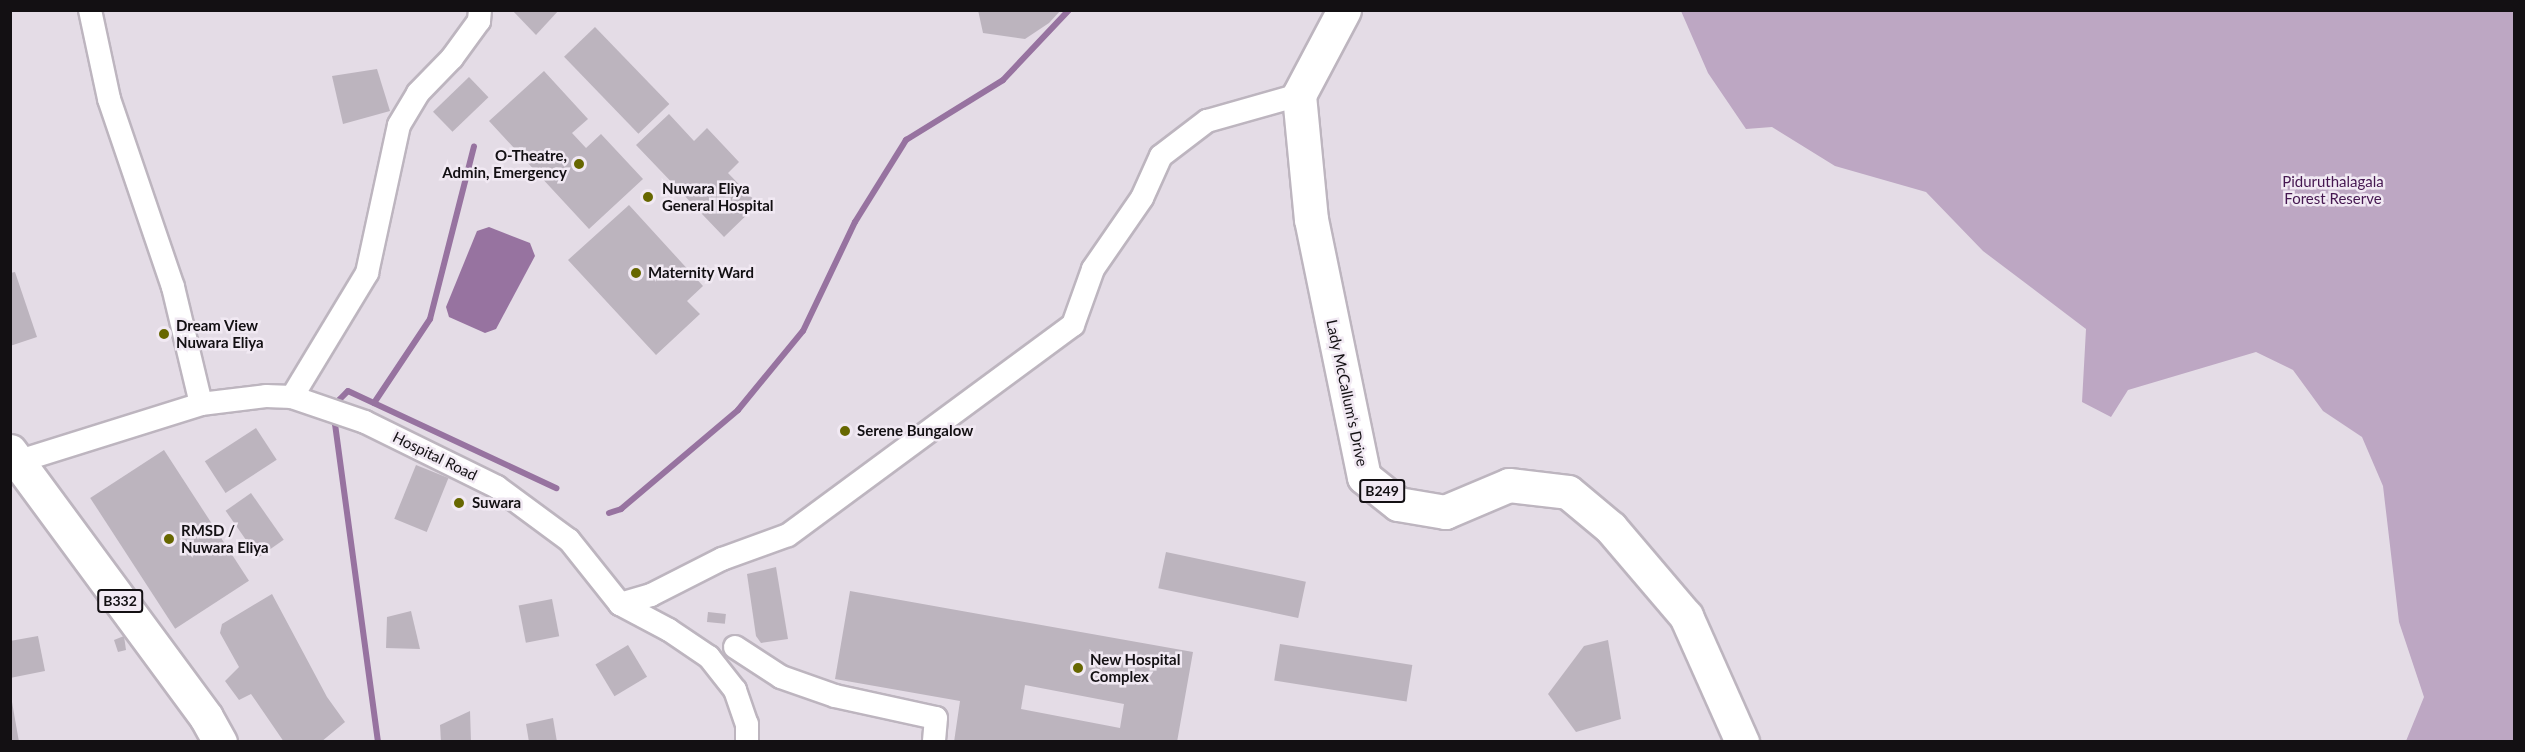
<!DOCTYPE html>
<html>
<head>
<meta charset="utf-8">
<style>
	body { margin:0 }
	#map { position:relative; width:2525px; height:752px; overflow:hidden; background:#e4dce6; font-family:Lato,sans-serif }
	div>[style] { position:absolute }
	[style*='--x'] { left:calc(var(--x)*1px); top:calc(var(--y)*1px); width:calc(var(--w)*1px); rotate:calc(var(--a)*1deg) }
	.green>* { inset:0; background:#bda7c3 }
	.water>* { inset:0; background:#9773a0 }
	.stream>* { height:6px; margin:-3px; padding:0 3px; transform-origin:3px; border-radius:3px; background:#9773a0 }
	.building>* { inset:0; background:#bcb4be; transform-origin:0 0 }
	.roads { filter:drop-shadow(2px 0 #bdb5bf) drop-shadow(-2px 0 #bdb5bf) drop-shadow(0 2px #bdb5bf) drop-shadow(0 -2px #bdb5bf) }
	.street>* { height:22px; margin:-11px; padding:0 11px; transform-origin:11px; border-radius:11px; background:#fff }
	.primary>* { height:33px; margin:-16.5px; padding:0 16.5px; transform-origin:16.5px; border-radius:16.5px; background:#fff }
	.dots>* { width:16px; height:16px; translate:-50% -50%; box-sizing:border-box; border:3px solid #f1e9f3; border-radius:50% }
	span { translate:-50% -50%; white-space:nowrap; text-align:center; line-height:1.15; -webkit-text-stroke:5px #f1e9f3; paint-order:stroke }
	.shield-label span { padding:2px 4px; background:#f1e9f3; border:2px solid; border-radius:4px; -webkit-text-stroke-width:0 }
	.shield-label { font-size:14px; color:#131013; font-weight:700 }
	.poi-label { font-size:15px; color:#131013; font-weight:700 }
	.right { translate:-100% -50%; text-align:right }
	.left { translate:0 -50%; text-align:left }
	.park-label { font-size:15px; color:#451750 }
	.street-label { font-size:15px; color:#131013 }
	.frame { position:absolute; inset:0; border:12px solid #131013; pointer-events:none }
</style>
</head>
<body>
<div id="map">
	<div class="green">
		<div style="clip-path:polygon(1681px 11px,2514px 11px,2514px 741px,2406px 741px,2424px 697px,2399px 622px,2383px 486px,2362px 437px,2323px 411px,2293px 370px,2256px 352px,2128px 390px,2111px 417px,2082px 402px,2086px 329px,1983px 251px,1926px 192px,1835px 166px,1772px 127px,1746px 129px,1708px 73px)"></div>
	</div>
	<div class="water">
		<div style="clip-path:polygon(489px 227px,530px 243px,535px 256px,496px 329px,485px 333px,449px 317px,446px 307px,477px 231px)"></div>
	</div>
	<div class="stream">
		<div style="--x:374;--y:403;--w:101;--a:-56.3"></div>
		<div style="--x:430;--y:319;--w:178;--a:-75.7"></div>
		<div style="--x:609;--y:513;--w:13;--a:-18"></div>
		<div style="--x:621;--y:509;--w:153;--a:-40.2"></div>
		<div style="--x:738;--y:410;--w:102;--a:-50.6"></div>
		<div style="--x:803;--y:331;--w:121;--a:-64.5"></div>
		<div style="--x:855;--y:222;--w:97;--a:-58.1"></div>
		<div style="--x:906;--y:140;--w:114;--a:-31.7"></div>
		<div style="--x:1003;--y:80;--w:96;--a:-46.7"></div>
		<div style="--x:378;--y:742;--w:321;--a:-97.7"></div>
		<div style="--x:335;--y:424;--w:25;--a:-79"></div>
		<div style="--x:340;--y:399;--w:11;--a:-45"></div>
		<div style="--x:348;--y:391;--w:230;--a:25"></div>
	</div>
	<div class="building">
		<div style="clip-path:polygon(512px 10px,559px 10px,536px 35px)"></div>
		<div style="clip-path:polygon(978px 10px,1061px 10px,1049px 23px,1025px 39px,983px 33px)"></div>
		<div style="left:595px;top:27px;width:107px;height:43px;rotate:46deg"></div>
		<div style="clip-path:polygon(377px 69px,390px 111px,343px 124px,332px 76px)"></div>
		<div style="clip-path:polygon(544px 71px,588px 119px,572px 133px,586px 148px,601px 134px,643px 179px,589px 229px,489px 121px)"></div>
		<div style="left:469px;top:77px;width:28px;height:50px;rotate:46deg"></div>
		<div style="clip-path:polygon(669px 114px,694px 141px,707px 128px,739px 162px,728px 173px,758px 204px,724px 237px,636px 145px)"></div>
		<div style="clip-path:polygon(629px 205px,703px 286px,687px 301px,700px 314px,656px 355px,568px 260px)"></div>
		<div style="clip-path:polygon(15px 272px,37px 337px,10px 346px,10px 273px)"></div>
		<div style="left:256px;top:428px;width:38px;height:61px;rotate:57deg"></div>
		<div style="left:164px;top:450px;width:156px;height:88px;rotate:57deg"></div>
		<div style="left:416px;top:465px;width:35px;height:58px;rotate:22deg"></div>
		<div style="left:251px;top:493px;width:57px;height:31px;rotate:55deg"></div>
		<div style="left:1166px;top:552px;width:143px;height:37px;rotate:12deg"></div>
		<div style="clip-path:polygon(776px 567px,788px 639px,761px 643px,756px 636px,747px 574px)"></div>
		<div style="clip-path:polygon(evenodd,850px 591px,1193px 652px,1177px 742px,954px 742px,960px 701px,835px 679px,850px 591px,1025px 685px,1124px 704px,1120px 728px,1021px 709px,1025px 685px)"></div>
		<div style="clip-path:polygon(272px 594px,327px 697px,345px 722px,321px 742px,284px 742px,251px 694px,239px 700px,225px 681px,239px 667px,220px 633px,222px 624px)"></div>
		<div style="left:552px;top:599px;width:38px;height:34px;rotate:79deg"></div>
		<div style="clip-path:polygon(411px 611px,420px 649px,386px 648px,387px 617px)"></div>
		<div style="left:708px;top:612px;width:18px;height:10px;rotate:6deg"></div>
		<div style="clip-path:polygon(38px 636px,45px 671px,10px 678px,10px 641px)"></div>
		<div style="clip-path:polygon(124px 636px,126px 650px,118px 652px,114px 640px)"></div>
		<div style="clip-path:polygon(1608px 640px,1621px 719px,1576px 732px,1548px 694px,1584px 646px)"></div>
		<div style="left:1280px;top:644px;width:134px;height:37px;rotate:9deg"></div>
		<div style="left:628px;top:645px;width:37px;height:38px;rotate:59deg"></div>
		<div style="clip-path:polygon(10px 702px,12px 702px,19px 742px,10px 742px)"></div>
		<div style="clip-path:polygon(470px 711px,471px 742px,441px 742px,440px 725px)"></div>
		<div style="clip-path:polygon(553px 718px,557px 742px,529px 742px,526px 724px)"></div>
	</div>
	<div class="roads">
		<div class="street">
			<div style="--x:90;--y:10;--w:91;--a:77.9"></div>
			<div style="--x:109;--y:99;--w:199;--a:71.2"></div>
			<div style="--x:173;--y:287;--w:120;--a:76.5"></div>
			<div style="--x:292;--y:397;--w:145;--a:-58.8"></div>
			<div style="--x:367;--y:273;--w:151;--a:-77.8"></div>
			<div style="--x:399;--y:125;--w:37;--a:-59"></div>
			<div style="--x:418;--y:93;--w:49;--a:-45.8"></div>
			<div style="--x:452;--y:58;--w:46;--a:-53.9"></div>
			<div style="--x:479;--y:21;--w:11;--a:-85"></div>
			<div style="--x:10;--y:464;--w:200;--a:-17.4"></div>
			<div style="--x:201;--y:404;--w:65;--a:-7"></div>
			<div style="--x:266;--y:396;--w:26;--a:2"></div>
			<div style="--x:292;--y:397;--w:77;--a:18.9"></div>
			<div style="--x:365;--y:422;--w:147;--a:26.2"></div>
			<div style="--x:497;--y:487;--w:89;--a:36.4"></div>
			<div style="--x:569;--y:540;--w:82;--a:51.4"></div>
			<div style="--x:620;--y:604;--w:55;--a:28"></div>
			<div style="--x:669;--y:630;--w:48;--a:34"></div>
			<div style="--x:709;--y:657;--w:42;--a:51.8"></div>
			<div style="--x:735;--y:690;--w:36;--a:71"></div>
			<div style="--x:747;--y:724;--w:18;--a:90"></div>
			<div style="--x:620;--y:604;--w:32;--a:-16"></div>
			<div style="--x:651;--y:595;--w:80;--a:-26.9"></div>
			<div style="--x:722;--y:559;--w:70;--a:-20"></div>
			<div style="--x:788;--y:535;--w:354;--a:-36.4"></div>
			<div style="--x:1073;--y:325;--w:59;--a:-70.3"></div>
			<div style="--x:1093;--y:269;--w:86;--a:-55.4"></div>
			<div style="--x:1142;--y:198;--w:46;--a:-65.7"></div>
			<div style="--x:1161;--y:156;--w:58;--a:-37.3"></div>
			<div style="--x:1207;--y:121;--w:96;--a:-15.8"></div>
			<div style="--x:735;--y:647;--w:55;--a:33.1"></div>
			<div style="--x:781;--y:677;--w:57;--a:19.4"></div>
			<div style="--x:835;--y:696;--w:103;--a:12.3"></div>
			<div style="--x:936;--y:718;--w:24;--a:95"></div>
		</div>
		<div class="primary">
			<div style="--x:1344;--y:10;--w:96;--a:117.9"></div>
			<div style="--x:1299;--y:95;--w:125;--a:84.5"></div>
			<div style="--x:1311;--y:219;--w:263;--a:78.4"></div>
			<div style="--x:1364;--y:477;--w:43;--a:38.5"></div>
			<div style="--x:1398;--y:504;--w:48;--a:9.7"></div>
			<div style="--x:1445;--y:512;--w:69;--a:-22.9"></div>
			<div style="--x:1509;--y:485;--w:59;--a:6.8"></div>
			<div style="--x:1568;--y:492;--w:56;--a:39.9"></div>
			<div style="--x:1611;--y:528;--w:116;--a:49.6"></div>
			<div style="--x:1686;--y:616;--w:138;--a:66"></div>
			<div style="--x:10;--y:451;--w:330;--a:53.6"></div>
			<div style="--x:206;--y:717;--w:29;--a:61"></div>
		</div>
	</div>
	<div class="dots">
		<div style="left:579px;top:164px;background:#676700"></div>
		<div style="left:648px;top:197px;background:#676700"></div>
		<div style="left:636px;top:273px;background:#676700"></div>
		<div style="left:164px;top:334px;background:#676700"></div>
		<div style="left:845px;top:431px;background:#676700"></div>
		<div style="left:459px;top:503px;background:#676700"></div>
		<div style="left:169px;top:539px;background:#676700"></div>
		<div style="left:1078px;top:668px;background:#676700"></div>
	</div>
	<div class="shield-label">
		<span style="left:1382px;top:491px">B249</span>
		<span style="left:120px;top:601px">B332</span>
	</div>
	<div class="poi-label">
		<span class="right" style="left:567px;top:164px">O-Theatre,<br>Admin, Emergency</span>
		<span class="left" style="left:662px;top:197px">Nuwara Eliya<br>General Hospital</span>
		<span class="left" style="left:648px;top:273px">Maternity Ward</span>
		<span class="left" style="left:176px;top:334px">Dream View<br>Nuwara Eliya</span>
		<span class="left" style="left:857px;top:431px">Serene Bungalow</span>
		<span class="left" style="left:472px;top:503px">Suwara</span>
		<span class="left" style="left:181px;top:539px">RMSD /<br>Nuwara Eliya</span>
		<span class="left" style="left:1090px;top:668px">New Hospital<br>Complex</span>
	</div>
	<div class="park-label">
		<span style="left:2333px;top:190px">Piduruthalagala<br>Forest Reserve</span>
	</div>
	<div class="street-label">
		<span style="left:1347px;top:393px;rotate:78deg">Lady McCallum's Drive</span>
		<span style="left:435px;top:456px;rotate:26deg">Hospital Road</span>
	</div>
	<div class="frame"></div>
</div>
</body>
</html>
